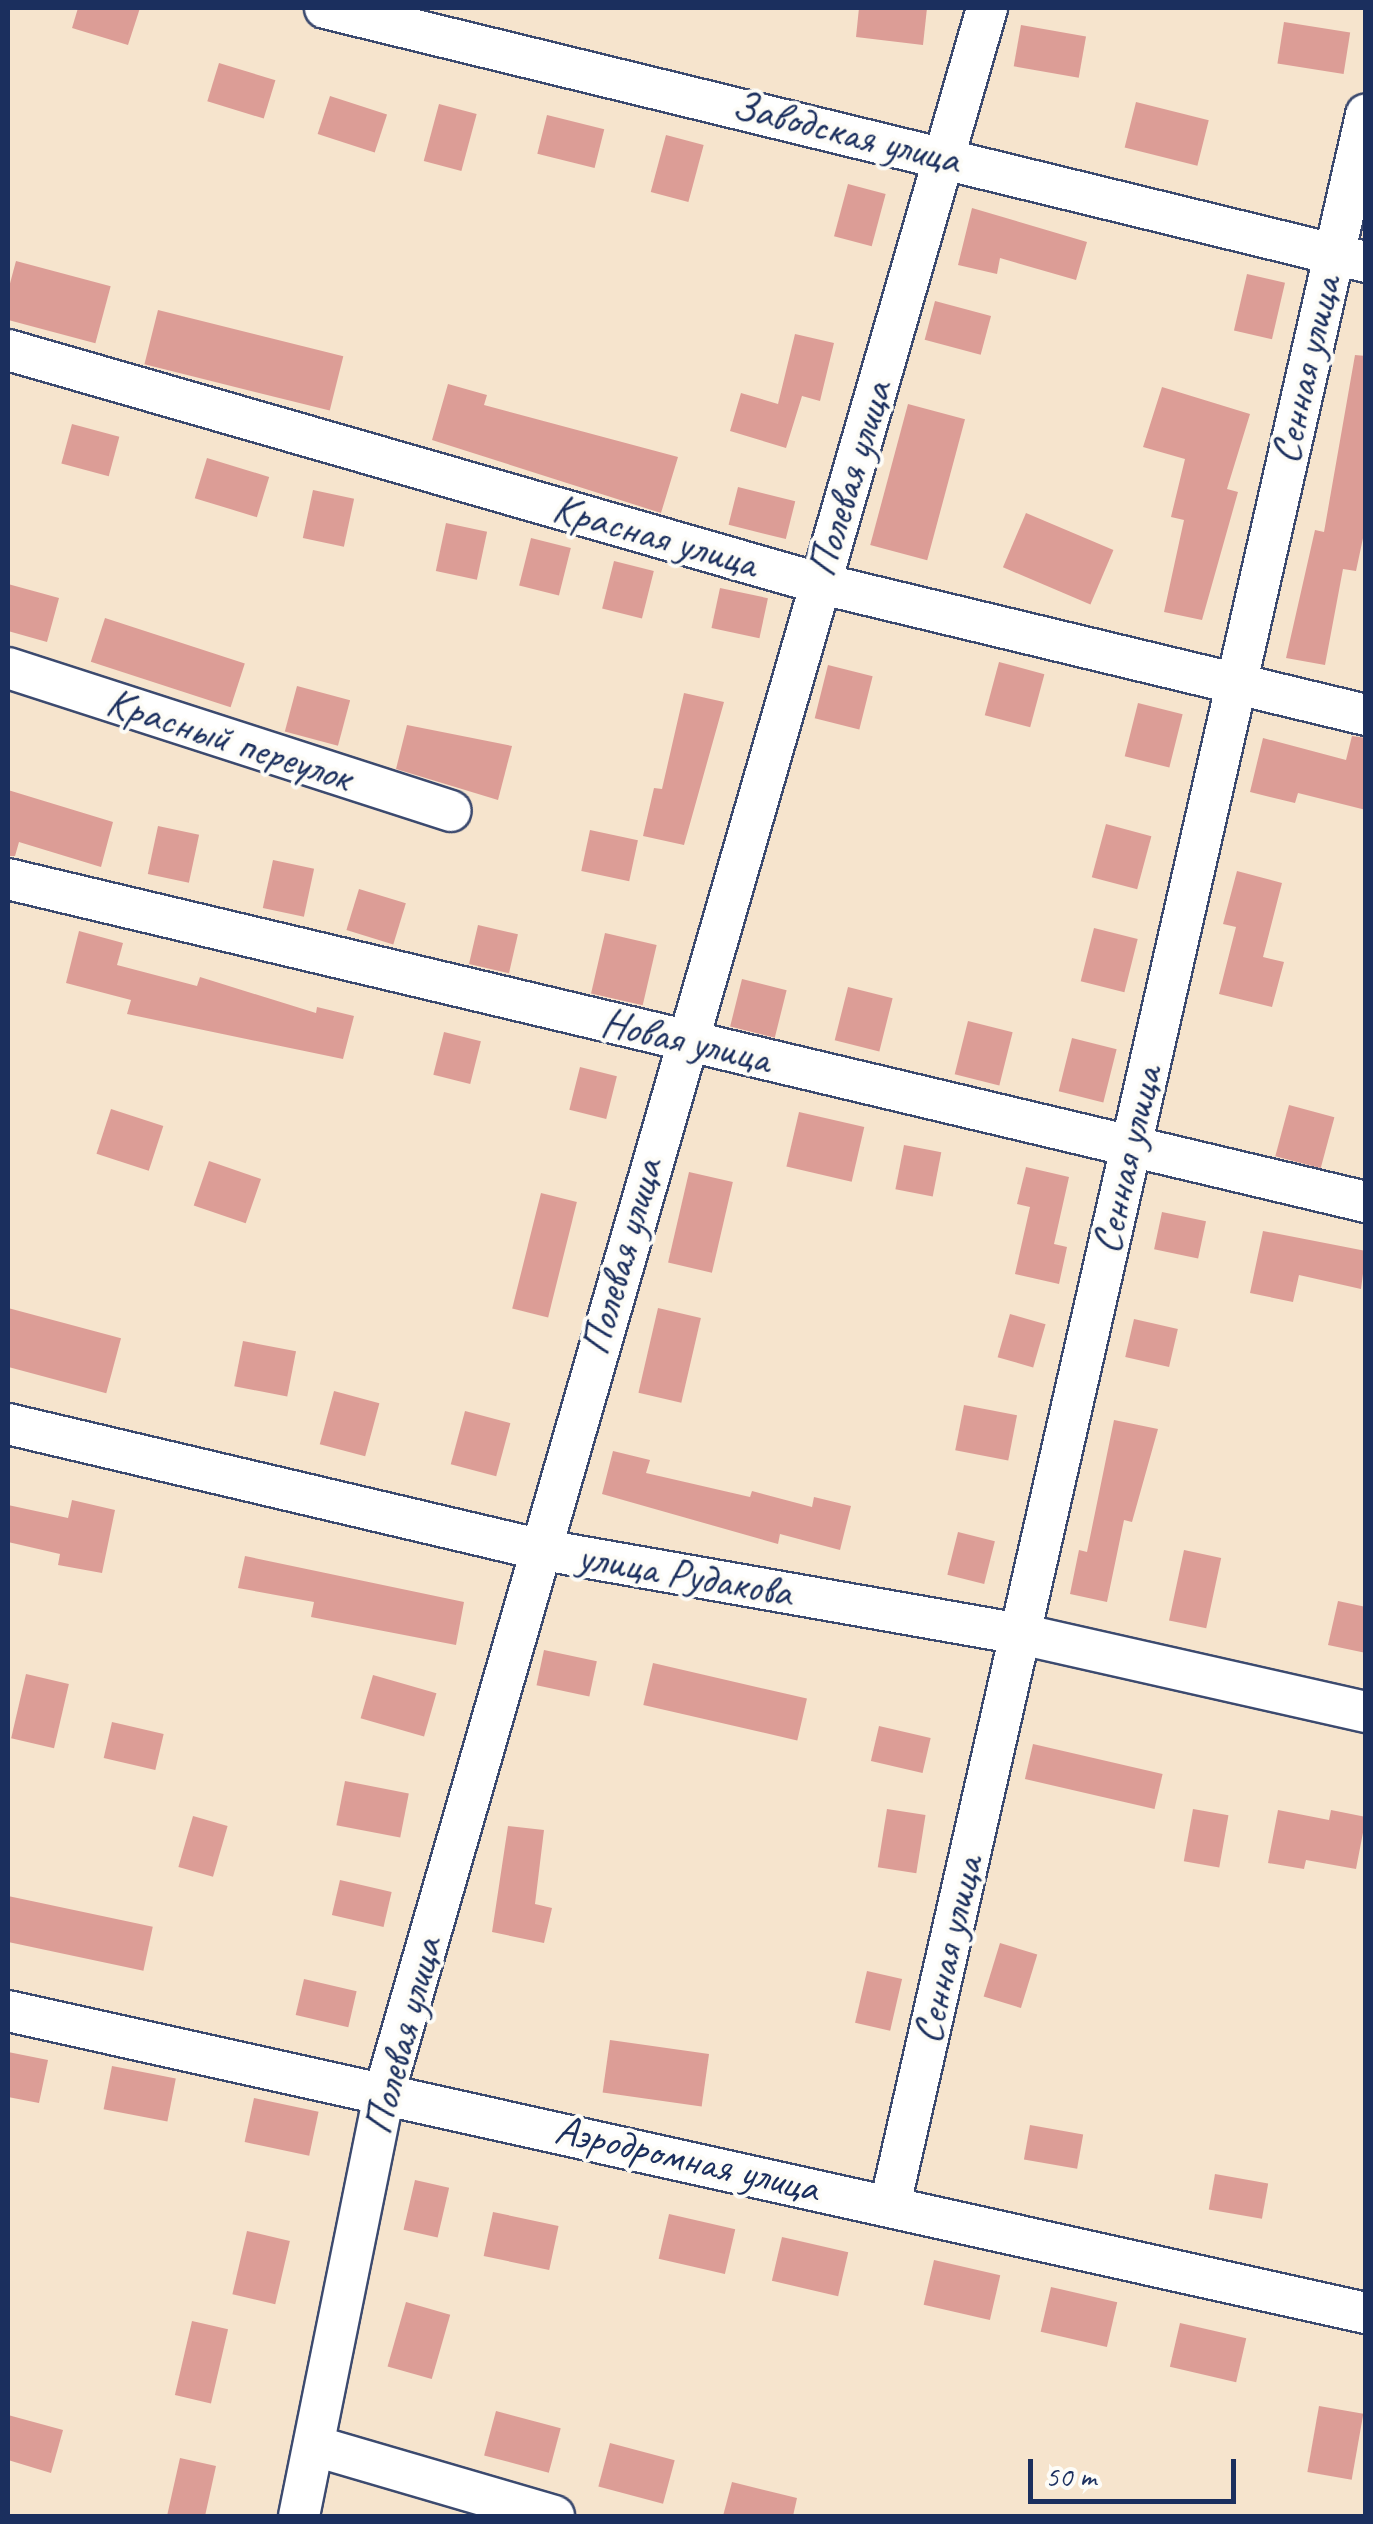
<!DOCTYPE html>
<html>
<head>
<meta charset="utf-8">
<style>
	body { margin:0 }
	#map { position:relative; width:1373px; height:2524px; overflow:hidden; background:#f6e4cd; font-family:Caveat,sans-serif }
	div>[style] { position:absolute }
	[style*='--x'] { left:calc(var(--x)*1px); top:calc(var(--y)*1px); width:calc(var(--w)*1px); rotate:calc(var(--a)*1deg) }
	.building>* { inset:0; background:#dc9d96; transform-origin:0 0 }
	.roads { filter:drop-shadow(2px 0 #3c4a6f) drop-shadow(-2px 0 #3c4a6f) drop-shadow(0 2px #3c4a6f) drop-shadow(0 -2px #3c4a6f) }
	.minor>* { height:40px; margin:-20px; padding:0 20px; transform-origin:20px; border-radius:20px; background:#fff }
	span { translate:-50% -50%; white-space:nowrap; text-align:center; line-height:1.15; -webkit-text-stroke:8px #fdfcf7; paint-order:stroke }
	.street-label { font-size:42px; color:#1b2f5e }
	.frame { position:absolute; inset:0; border:10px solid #1b2f5e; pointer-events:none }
	.scale { position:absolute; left:1028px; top:2459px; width:208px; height:45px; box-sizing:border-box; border:5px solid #1b2f5e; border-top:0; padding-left:12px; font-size:30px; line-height:35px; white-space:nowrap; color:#1b2f5e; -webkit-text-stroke:8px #fdfcf7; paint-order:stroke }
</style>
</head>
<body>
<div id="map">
	<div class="building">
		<div style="clip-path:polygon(78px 8px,140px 8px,128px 45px,72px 28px)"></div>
		<div style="clip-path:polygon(859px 8px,927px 8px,923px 45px,856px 37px)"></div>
		<div style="left:1284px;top:22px;width:67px;height:42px;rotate:9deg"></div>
		<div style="left:1021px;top:25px;width:66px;height:42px;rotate:10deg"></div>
		<div style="left:219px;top:63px;width:59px;height:40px;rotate:17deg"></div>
		<div style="left:330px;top:96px;width:60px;height:40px;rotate:18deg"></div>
		<div style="left:1136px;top:102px;width:75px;height:47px;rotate:14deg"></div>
		<div style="left:439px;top:104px;width:39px;height:59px;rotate:15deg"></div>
		<div style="left:547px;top:115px;width:59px;height:40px;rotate:14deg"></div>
		<div style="left:666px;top:135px;width:39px;height:59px;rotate:15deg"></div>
		<div style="left:848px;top:184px;width:39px;height:54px;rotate:15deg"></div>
		<div style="clip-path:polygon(972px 208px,1087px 242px,1076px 280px,1000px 258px,997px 274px,958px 265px)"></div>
		<div style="left:16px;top:261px;width:98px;height:59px;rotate:15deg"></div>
		<div style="left:1247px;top:274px;width:39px;height:58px;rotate:13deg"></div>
		<div style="left:935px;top:301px;width:58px;height:40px;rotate:15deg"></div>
		<div style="left:158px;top:310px;width:191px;height:56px;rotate:14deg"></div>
		<div style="clip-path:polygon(795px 334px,834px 343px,820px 401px,802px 396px,786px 448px,730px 431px,741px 393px,778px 404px)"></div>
		<div style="clip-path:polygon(1355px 355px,1366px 356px,1366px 524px,1356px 571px,1343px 569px,1325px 665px,1286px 658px,1315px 530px,1324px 532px)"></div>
		<div style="clip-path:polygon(448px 384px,487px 395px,484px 405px,678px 457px,661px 513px,432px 440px)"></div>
		<div style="clip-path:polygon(1162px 387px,1250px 414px,1227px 489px,1238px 492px,1202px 620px,1164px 612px,1184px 520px,1171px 517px,1185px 459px,1143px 447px)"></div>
		<div style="left:908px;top:404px;width:59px;height:146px;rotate:15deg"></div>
		<div style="left:72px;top:424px;width:49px;height:41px;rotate:15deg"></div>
		<div style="left:207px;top:458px;width:65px;height:42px;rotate:17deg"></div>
		<div style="left:738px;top:487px;width:59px;height:39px;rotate:14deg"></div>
		<div style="left:313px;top:490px;width:42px;height:49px;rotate:12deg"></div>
		<div style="left:1026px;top:513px;width:95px;height:59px;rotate:23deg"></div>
		<div style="left:446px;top:523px;width:42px;height:49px;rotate:12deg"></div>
		<div style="left:531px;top:538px;width:41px;height:49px;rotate:14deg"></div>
		<div style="left:614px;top:561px;width:41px;height:49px;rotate:14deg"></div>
		<div style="clip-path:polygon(8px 584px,59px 598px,47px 642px,8px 631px)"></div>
		<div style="left:720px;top:588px;width:49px;height:41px;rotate:12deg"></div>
		<div style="left:105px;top:618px;width:147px;height:46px;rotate:18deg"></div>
		<div style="left:999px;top:662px;width:47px;height:55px;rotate:15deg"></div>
		<div style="left:828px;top:665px;width:46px;height:55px;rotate:14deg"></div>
		<div style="left:297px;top:686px;width:55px;height:47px;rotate:15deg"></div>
		<div style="clip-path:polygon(684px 693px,724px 702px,684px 845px,643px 836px,654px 788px,662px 789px)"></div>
		<div style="left:1138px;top:703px;width:46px;height:55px;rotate:14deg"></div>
		<div style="clip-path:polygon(407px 725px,512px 746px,498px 800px,396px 769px)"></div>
		<div style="clip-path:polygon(1352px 736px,1366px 738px,1366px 810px,1298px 793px,1295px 803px,1250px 792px,1263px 738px,1346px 760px)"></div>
		<div style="clip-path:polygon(8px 790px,113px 822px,101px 867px,19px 842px,15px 856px,8px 856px)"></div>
		<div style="left:1106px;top:824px;width:47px;height:55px;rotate:15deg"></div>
		<div style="left:158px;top:826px;width:42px;height:49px;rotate:12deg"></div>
		<div style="left:590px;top:830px;width:49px;height:42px;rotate:12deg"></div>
		<div style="left:273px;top:860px;width:42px;height:49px;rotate:12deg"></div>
		<div style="clip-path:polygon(1237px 871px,1282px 883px,1263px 957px,1284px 962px,1272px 1007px,1219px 994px,1236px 927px,1223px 924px)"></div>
		<div style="left:359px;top:889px;width:49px;height:43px;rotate:17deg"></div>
		<div style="left:478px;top:925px;width:41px;height:40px;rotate:13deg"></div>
		<div style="left:1094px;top:928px;width:45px;height:55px;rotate:14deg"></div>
		<div style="clip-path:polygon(79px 931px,123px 943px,117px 965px,197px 986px,200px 977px,316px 1013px,317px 1007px,354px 1016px,343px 1059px,127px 1014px,131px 1000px,66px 983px)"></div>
		<div style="left:605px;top:933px;width:53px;height:62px;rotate:13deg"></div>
		<div style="left:742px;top:979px;width:46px;height:49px;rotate:14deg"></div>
		<div style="left:848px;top:987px;width:46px;height:55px;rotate:14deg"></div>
		<div style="left:968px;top:1021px;width:46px;height:55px;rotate:14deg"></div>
		<div style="left:444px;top:1032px;width:38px;height:44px;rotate:14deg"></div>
		<div style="left:1072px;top:1038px;width:46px;height:55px;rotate:14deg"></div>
		<div style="left:580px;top:1067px;width:38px;height:44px;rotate:14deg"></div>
		<div style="left:1289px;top:1105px;width:47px;height:53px;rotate:15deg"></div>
		<div style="left:111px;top:1109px;width:55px;height:47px;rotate:18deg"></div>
		<div style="left:799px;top:1112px;width:67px;height:56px;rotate:13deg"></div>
		<div style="left:904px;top:1145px;width:38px;height:45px;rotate:11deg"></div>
		<div style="left:209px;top:1161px;width:55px;height:47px;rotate:19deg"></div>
		<div style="clip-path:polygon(1026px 1167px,1069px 1177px,1054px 1244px,1067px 1247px,1059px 1284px,1015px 1274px,1030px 1207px,1017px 1204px)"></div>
		<div style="left:689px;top:1172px;width:45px;height:93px;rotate:13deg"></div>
		<div style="left:541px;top:1193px;width:37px;height:119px;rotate:14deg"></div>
		<div style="left:1162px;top:1212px;width:45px;height:38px;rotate:12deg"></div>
		<div style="clip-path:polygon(1263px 1231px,1366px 1251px,1361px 1289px,1299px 1275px,1293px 1302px,1250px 1293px)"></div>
		<div style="left:8px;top:1308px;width:117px;height:57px;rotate:15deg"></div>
		<div style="left:658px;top:1308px;width:44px;height:87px;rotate:13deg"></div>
		<div style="left:1010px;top:1314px;width:37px;height:45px;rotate:16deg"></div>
		<div style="left:1134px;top:1319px;width:45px;height:39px;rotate:13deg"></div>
		<div style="left:243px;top:1341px;width:54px;height:46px;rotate:11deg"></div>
		<div style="left:334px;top:1391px;width:47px;height:55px;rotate:15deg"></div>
		<div style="left:964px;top:1405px;width:54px;height:46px;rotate:11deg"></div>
		<div style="left:465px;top:1411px;width:47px;height:55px;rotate:15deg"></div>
		<div style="clip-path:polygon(1114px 1420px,1158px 1429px,1132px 1522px,1124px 1520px,1107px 1602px,1070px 1594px,1079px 1550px,1087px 1552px)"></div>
		<div style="clip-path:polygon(613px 1451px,650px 1460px,646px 1473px,750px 1497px,752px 1491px,812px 1507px,814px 1497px,851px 1506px,840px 1550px,780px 1534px,778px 1544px,602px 1494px)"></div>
		<div style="clip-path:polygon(72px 1500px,115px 1510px,102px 1573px,58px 1565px,60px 1554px,8px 1542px,8px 1505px,68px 1518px)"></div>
		<div style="left:958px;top:1532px;width:38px;height:44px;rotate:14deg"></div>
		<div style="left:1184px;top:1550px;width:38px;height:72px;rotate:12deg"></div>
		<div style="clip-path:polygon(245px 1556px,464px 1602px,456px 1645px,311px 1617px,314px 1602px,238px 1588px)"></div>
		<div style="clip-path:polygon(1338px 1601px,1366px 1607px,1366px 1653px,1328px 1645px)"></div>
		<div style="left:544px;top:1650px;width:54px;height:36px;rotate:12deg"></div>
		<div style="left:653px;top:1663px;width:158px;height:43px;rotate:13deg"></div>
		<div style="left:26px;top:1674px;width:44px;height:66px;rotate:13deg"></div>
		<div style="left:373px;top:1675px;width:66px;height:45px;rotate:16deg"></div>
		<div style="left:112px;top:1722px;width:53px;height:37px;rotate:13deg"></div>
		<div style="left:879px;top:1726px;width:53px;height:36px;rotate:13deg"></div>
		<div style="left:1033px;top:1744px;width:133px;height:36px;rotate:13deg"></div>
		<div style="left:345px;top:1781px;width:65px;height:45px;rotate:11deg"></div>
		<div style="left:887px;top:1809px;width:39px;height:59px;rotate:9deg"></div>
		<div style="left:1193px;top:1809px;width:36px;height:53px;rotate:10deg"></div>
		<div style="clip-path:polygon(1278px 1810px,1329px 1820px,1331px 1810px,1366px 1817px,1356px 1869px,1306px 1860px,1304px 1869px,1268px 1863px)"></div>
		<div style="left:193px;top:1816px;width:36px;height:53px;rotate:16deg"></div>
		<div style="clip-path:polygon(508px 1826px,544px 1830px,535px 1904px,552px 1908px,544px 1943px,492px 1932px)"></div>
		<div style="left:340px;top:1880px;width:53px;height:36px;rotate:13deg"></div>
		<div style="left:8px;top:1896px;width:148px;height:45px;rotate:12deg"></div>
		<div style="left:1000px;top:1943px;width:39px;height:56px;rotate:17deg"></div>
		<div style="left:867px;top:1971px;width:36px;height:53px;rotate:13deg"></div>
		<div style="left:304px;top:1979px;width:54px;height:37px;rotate:13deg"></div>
		<div style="left:610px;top:2040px;width:100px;height:53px;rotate:8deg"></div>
		<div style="clip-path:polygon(8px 2052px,48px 2060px,39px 2103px,8px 2097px)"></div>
		<div style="left:112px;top:2066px;width:65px;height:44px;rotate:11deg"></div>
		<div style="left:254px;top:2098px;width:66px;height:45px;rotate:12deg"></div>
		<div style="left:1030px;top:2125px;width:54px;height:35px;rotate:10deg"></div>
		<div style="left:1215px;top:2174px;width:54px;height:36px;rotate:10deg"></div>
		<div style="left:415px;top:2180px;width:35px;height:51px;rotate:13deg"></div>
		<div style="left:493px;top:2212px;width:67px;height:45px;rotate:12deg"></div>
		<div style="left:669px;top:2214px;width:68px;height:46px;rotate:13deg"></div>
		<div style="left:247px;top:2231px;width:44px;height:65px;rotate:13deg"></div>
		<div style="left:782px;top:2237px;width:68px;height:45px;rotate:13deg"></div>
		<div style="left:934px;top:2260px;width:68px;height:46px;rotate:13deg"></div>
		<div style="left:1051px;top:2287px;width:68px;height:46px;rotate:13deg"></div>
		<div style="left:406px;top:2302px;width:46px;height:67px;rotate:16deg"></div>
		<div style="left:192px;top:2321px;width:37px;height:76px;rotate:13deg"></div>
		<div style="left:1180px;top:2323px;width:68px;height:45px;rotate:13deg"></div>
		<div style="left:1319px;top:2406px;width:45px;height:67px;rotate:10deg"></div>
		<div style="left:496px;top:2411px;width:67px;height:46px;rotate:15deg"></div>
		<div style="clip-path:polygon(8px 2415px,63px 2430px,51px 2473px,8px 2460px)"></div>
		<div style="left:610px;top:2443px;width:67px;height:45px;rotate:15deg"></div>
		<div style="clip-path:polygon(180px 2458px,216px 2466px,205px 2516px,167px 2516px)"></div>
		<div style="clip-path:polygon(732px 2482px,797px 2498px,793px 2516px,723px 2516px)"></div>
	</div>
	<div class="roads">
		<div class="minor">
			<div style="--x:325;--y:8;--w:1072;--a:13.71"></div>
			<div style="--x:8;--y:350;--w:843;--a:16.05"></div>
			<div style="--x:818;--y:583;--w:564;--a:13.54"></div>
			<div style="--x:8;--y:668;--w:465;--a:17.9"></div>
			<div style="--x:8;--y:879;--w:1396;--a:13.38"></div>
			<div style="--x:8;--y:1424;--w:545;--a:13.27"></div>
			<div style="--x:538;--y:1549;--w:489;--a:10"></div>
			<div style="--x:1020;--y:1634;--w:355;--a:12.7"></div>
			<div style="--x:8;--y:2011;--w:1391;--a:12.54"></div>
			<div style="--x:890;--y:2205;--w:2144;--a:-77.17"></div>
			<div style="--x:315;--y:2446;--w:249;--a:16.3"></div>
			<div style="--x:299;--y:2516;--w:435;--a:-78.6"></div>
			<div style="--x:385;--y:2090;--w:2167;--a:-73.87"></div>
		</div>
	</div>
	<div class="street-label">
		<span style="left:846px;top:133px;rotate:14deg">Заводская улица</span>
		<span style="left:1306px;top:370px;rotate:-77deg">Сенная улица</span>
		<span style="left:850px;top:479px;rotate:-73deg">Полевая улица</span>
		<span style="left:655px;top:536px;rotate:16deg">Красная улица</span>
		<span style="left:229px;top:740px;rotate:18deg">Красный переулок</span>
		<span style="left:686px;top:1041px;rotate:13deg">Новая улица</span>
		<span style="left:1127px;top:1160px;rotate:-77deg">Сенная улица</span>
		<span style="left:622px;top:1257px;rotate:-74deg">Полевая улица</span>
		<span style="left:685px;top:1575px;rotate:10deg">улица Рудакова</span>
		<span style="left:948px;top:1950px;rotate:-77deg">Сенная улица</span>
		<span style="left:403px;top:2036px;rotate:-75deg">Полевая улица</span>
		<span style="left:687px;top:2159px;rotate:13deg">Аэродромная улица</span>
	</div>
	<div class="frame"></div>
	<div class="scale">50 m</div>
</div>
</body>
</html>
